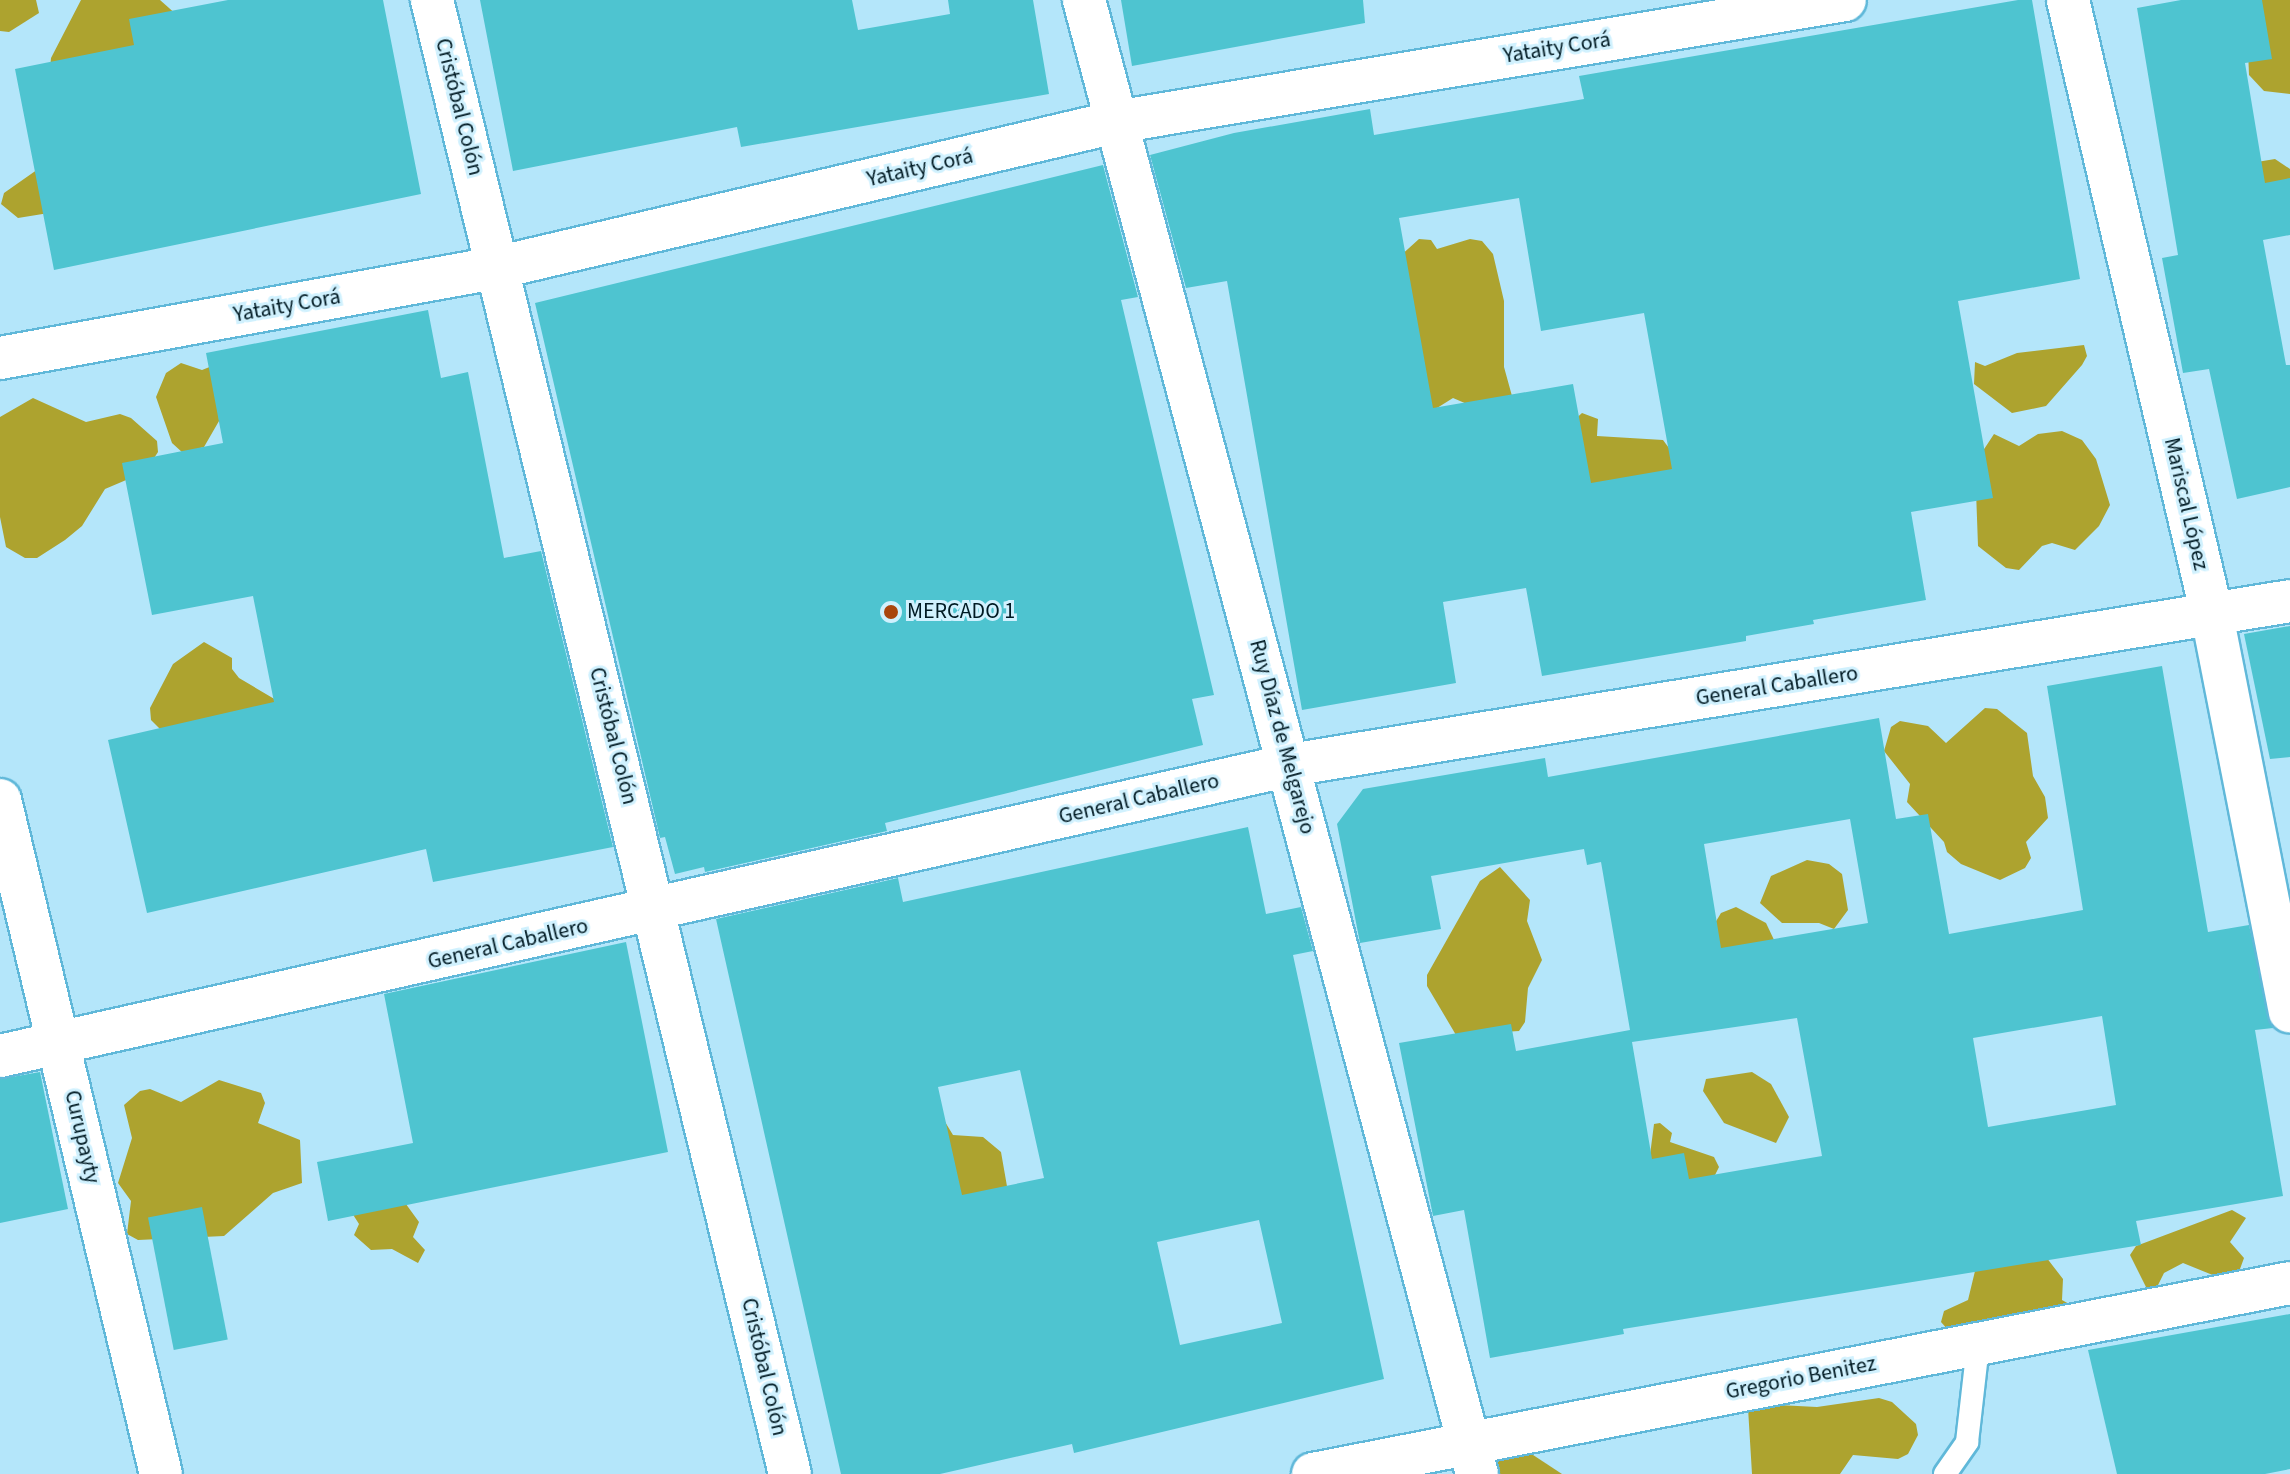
<!DOCTYPE html>
<html>
<head>
<meta charset="utf-8">
<style>
	body { margin:0 }
	#map { position:relative; width:2290px; height:1474px; overflow:hidden; background:#b4e6fa; font-family:"Source Sans 3",sans-serif }
	div>[style] { position:absolute }
	[style*='--x'] { left:calc(var(--x)*1px); top:calc(var(--y)*1px); width:calc(var(--w)*1px); rotate:calc(var(--a)*1deg) }
	.forest>* { inset:0; background:#ada32f }
	.building>* { inset:0; background:#4ec4d0; transform-origin:0 0 }
	.roads { filter:drop-shadow(2px 0 #60b8d9) drop-shadow(-2px 0 #60b8d9) drop-shadow(0 2px #60b8d9) drop-shadow(0 -2px #60b8d9) }
	.service>* { height:22px; margin:-11px; padding:0 11px; transform-origin:11px; border-radius:11px; background:#fff }
	.minor>* { height:42px; margin:-21px; padding:0 21px; transform-origin:21px; border-radius:21px; background:#fff }
	.dots>* { width:22px; height:22px; translate:-50% -50%; box-sizing:border-box; border:4px solid #d0f1fe; border-radius:50% }
	span { translate:-50% -50%; white-space:nowrap; text-align:center; line-height:1.15; -webkit-text-stroke:6px #d0f1fe; paint-order:stroke }
	.street-label { font-size:22px; color:#001a23 }
	.poi-label { font-size:22px; color:#001a23 }
	.left { translate:0 -50%; text-align:left }
</style>
</head>
<body>
<div id="map">
	<div class="forest">
		<div style="clip-path:polygon(0 0,36px 0,39px 13px,9px 32px,0 31px)"></div>
		<div style="clip-path:polygon(81px 0,160px 0,178px 16px,61px 211px,18px 218px,1px 204px,4px 193px,41px 167px,51px 58px)"></div>
		<div style="clip-path:polygon(2246px 0,2290px 0,2290px 94px,2264px 91px,2249px 75px)"></div>
		<div style="clip-path:polygon(2275px 159px,2290px 169px,2290px 195px,2269px 198px,2257px 162px)"></div>
		<div style="clip-path:polygon(1419px 239px,1431px 240px,1437px 249px,1470px 239px,1482px 241px,1493px 254px,1504px 301px,1504px 367px,1512px 396px,1474px 407px,1453px 398px,1429px 413px,1398px 258px)"></div>
		<div style="clip-path:polygon(2084px 345px,2087px 356px,2082px 365px,2046px 406px,2012px 413px,1974px 384px,1975px 362px,1985px 366px,2017px 353px)"></div>
		<div style="clip-path:polygon(181px 363px,202px 370px,217px 364px,219px 421px,204px 447px,183px 453px,172px 443px,156px 397px,166px 373px)"></div>
		<div style="clip-path:polygon(33px 398px,86px 422px,120px 414px,131px 418px,157px 441px,158px 452px,145px 472px,105px 489px,82px 526px,65px 540px,37px 558px,25px 558px,6px 547px,0 517px,0 417px)"></div>
		<div style="clip-path:polygon(1582px 413px,1598px 419px,1597px 436px,1663px 440px,1680px 463px,1675px 473px,1593px 489px,1547px 445px)"></div>
		<div style="clip-path:polygon(2062px 431px,2082px 440px,2096px 459px,2110px 505px,2099px 526px,2075px 550px,2052px 543px,2042px 546px,2019px 570px,2006px 568px,1978px 546px,1975px 463px,1994px 434px,2019px 446px,2038px 434px)"></div>
		<div style="clip-path:polygon(204px 642px,232px 658px,232px 669px,239px 678px,288px 707px,169px 738px,151px 720px,150px 708px,173px 664px)"></div>
		<div style="clip-path:polygon(1985px 708px,1997px 709px,2027px 733px,2033px 776px,2045px 797px,2048px 818px,2026px 842px,2031px 858px,2025px 868px,2000px 880px,1961px 864px,1947px 852px,1944px 842px,1907px 802px,1910px 784px,1884px 751px,1891px 727px,1900px 721px,1928px 726px,1946px 743px)"></div>
		<div style="clip-path:polygon(1807px 860px,1829px 864px,1842px 874px,1848px 910px,1834px 929px,1819px 923px,1782px 923px,1760px 903px,1771px 876px)"></div>
		<div style="clip-path:polygon(1500px 867px,1530px 900px,1527px 921px,1542px 960px,1528px 988px,1525px 1022px,1519px 1031px,1456px 1035px,1427px 986px,1427px 975px,1480px 881px)"></div>
		<div style="clip-path:polygon(1736px 907px,1766px 923px,1775px 942px,1763px 973px,1703px 943px,1721px 913px)"></div>
		<div style="clip-path:polygon(1752px 1072px,1771px 1084px,1789px 1117px,1776px 1143px,1724px 1123px,1703px 1091px,1706px 1079px)"></div>
		<div style="clip-path:polygon(219px 1080px,261px 1093px,265px 1103px,258px 1123px,300px 1140px,302px 1183px,273px 1193px,224px 1236px,138px 1240px,127px 1234px,131px 1201px,118px 1183px,132px 1138px,124px 1105px,140px 1091px,150px 1089px,181px 1102px)"></div>
		<div style="clip-path:polygon(939px 1112px,953px 1135px,983px 1137px,1001px 1152px,1008px 1192px,950px 1198px)"></div>
		<div style="clip-path:polygon(1660px 1123px,1672px 1133px,1670px 1142px,1714px 1157px,1719px 1167px,1714px 1177px,1660px 1193px,1650px 1155px,1654px 1124px)"></div>
		<div style="clip-path:polygon(403px 1200px,419px 1222px,413px 1237px,425px 1250px,418px 1263px,392px 1249px,371px 1250px,354px 1235px,359px 1224px,352px 1213px)"></div>
		<div style="clip-path:polygon(2232px 1210px,2246px 1218px,2230px 1242px,2244px 1258px,2240px 1269px,2220px 1278px,2183px 1263px,2164px 1273px,2157px 1287px,2147px 1289px,2130px 1255px,2136px 1246px)"></div>
		<div style="clip-path:polygon(2046px 1257px,2063px 1279px,2062px 1300px,2078px 1309px,1949px 1331px,1941px 1322px,1944px 1311px,1968px 1300px,1975px 1271px)"></div>
		<div style="clip-path:polygon(1879px 1398px,1892px 1402px,1916px 1424px,1918px 1435px,1908px 1454px,1898px 1459px,1853px 1455px,1840px 1474px,1752px 1474px,1748px 1408px,1759px 1404px,1817px 1407px)"></div>
		<div style="clip-path:polygon(1527px 1451px,1562px 1474px,1477px 1474px,1493px 1459px)"></div>
	</div>
	<div class="building">
		<div style="clip-path:polygon(228px 0,383px 0,421px 194px,54px 270px,15px 69px,134px 45px,129px 19px)"></div>
		<div style="clip-path:polygon(480px 0,852px 0,858px 30px,950px 14px,948px 0,1033px 0,1049px 94px,741px 147px,737px 127px,513px 171px)"></div>
		<div style="clip-path:polygon(1121px 0,1363px 0,1365px 23px,1132px 66px)"></div>
		<div style="clip-path:polygon(evenodd,2018px 0,2032px 0,2080px 279px,1958px 301px,1993px 498px,1911px 512px,1926px 600px,1813px 620px,1814px 624px,1746px 636px,1746px 641px,1542px 676px,1526px 588px,1443px 602px,1456px 683px,1302px 710px,1227px 281px,1186px 288px,1150px 155px,1234px 133px,1370px 109px,1374px 135px,1584px 99px,1579px 76px,2018px 0,1519px 198px,1541px 331px,1644px 313px,1672px 469px,1591px 483px,1573px 384px,1433px 408px,1399px 218px,1519px 198px)"></div>
		<div style="clip-path:polygon(2181px 0,2262px 0,2272px 59px,2245px 63px,2265px 183px,2290px 178px,2290px 235px,2263px 240px,2286px 365px,2290px 365px,2290px 487px,2237px 499px,2209px 369px,2183px 373px,2162px 258px,2178px 255px,2137px 8px)"></div>
		<div style="clip-path:polygon(1103px 165px,1138px 297px,1121px 300px,1214px 695px,1192px 699px,1203px 745px,885px 823px,887px 831px,705px 872px,704px 867px,675px 874px,665px 837px,660px 838px,535px 303px)"></div>
		<div style="clip-path:polygon(428px 310px,441px 378px,468px 372px,504px 558px,541px 551px,613px 847px,433px 882px,426px 849px,147px 913px,108px 740px,274px 702px,253px 596px,152px 615px,122px 463px,223px 443px,206px 353px)"></div>
		<div style="clip-path:polygon(2290px 626px,2290px 757px,2270px 759px,2244px 634px)"></div>
		<div style="clip-path:polygon(evenodd,2162px 666px,2208px 932px,2249px 925px,2273px 1028px,2255px 1030px,2283px 1196px,2136px 1221px,2141px 1245px,1623px 1329px,1624px 1334px,1490px 1358px,1464px 1210px,1433px 1216px,1399px 1043px,1511px 1024px,1516px 1051px,1630px 1030px,1601px 862px,1587px 865px,1584px 849px,1431px 876px,1441px 929px,1360px 943px,1337px 824px,1363px 789px,1545px 758px,1548px 777px,1879px 718px,1896px 819px,1928px 814px,1949px 934px,2083px 910px,2047px 686px,2162px 666px,1850px 819px,1868px 923px,1721px 948px,1704px 844px,1850px 819px,2162px 666px,2102px 1016px,2116px 1105px,1988px 1127px,1973px 1038px,2102px 1016px,2162px 666px,1797px 1018px,1822px 1156px,1689px 1179px,1684px 1153px,1652px 1159px,1632px 1042px,1797px 1018px)"></div>
		<div style="clip-path:polygon(evenodd,1248px 827px,1266px 914px,1301px 907px,1313px 951px,1293px 955px,1384px 1379px,1074px 1453px,1072px 1444px,940px 1474px,841px 1474px,716px 919px,898px 878px,903px 902px,1248px 827px,1020px 1070px,1044px 1178px,962px 1195px,938px 1087px,1020px 1070px,1248px 827px,1259px 1220px,1282px 1323px,1180px 1345px,1157px 1242px,1259px 1220px)"></div>
		<div style="clip-path:polygon(626px 942px,668px 1152px,328px 1221px,317px 1162px,413px 1143px,384px 994px)"></div>
		<div style="clip-path:polygon(40px 1072px,68px 1209px,0 1223px,0 1079px)"></div>
		<div style="left:202px;top:1207px;width:135px;height:55px;rotate:79deg"></div>
		<div style="clip-path:polygon(2290px 1314px,2290px 1469px,2265px 1474px,2117px 1474px,2088px 1350px)"></div>
	</div>
	<div class="roads">
		<div class="service">
			<div style="--x:1945;--y:1474;--w:39;--a:-55"></div>
			<div style="--x:1967;--y:1442;--w:98;--a:-83.5"></div>
		</div>
		<div class="minor">
			<div style="--x:432;--y:0;--w:1517;--a:76.35"></div>
			<div style="--x:1084;--y:0;--w:1525;--a:75.07"></div>
			<div style="--x:2068;--y:0;--w:632;--a:76.82"></div>
			<div style="--x:2212;--y:615;--w:404;--a:78.9"></div>
			<div style="--x:0;--y:358;--w:508;--a:-10.31"></div>
			<div style="--x:500;--y:267;--w:633;--a:-13.25"></div>
			<div style="--x:1116;--y:122;--w:739;--a:-9.5"></div>
			<div style="--x:0;--y:800;--w:693;--a:76.57"></div>
			<div style="--x:0;--y:1056;--w:1322;--a:-12.71"></div>
			<div style="--x:1290;--y:765;--w:1013;--a:-9.31"></div>
			<div style="--x:1313;--y:1474;--w:995;--a:-11.06"></div>
		</div>
	</div>
	<div class="dots">
		<div style="left:891px;top:612px;background:#a9460d"></div>
	</div>
	<div class="street-label">
		<span style="left:1557px;top:48px;rotate:-9deg">Yataity Corá</span>
		<span style="left:459px;top:107px;rotate:76deg">Cristóbal Colón</span>
		<span style="left:920px;top:168px;rotate:-13deg">Yataity Corá</span>
		<span style="left:287px;top:306px;rotate:-10deg">Yataity Corá</span>
		<span style="left:2186px;top:504px;rotate:77deg">Mariscal López</span>
		<span style="left:1777px;top:686px;rotate:-9deg">General Caballero</span>
		<span style="left:613px;top:736px;rotate:76deg">Cristóbal Colón</span>
		<span style="left:1282px;top:737px;rotate:75deg">Ruy Díaz de Melgarejo</span>
		<span style="left:1139px;top:799px;rotate:-13deg">General Caballero</span>
		<span style="left:508px;top:944px;rotate:-13deg">General Caballero</span>
		<span style="left:82px;top:1137px;rotate:77deg">Curupayty</span>
		<span style="left:764px;top:1367px;rotate:77deg">Cristóbal Colón</span>
		<span style="left:1801px;top:1378px;rotate:-11deg">Gregorio Benitez</span>
	</div>
	<div class="poi-label">
		<span class="left" style="left:907px;top:612px">MERCADO 1</span>
	</div>
</div>
</body>
</html>
